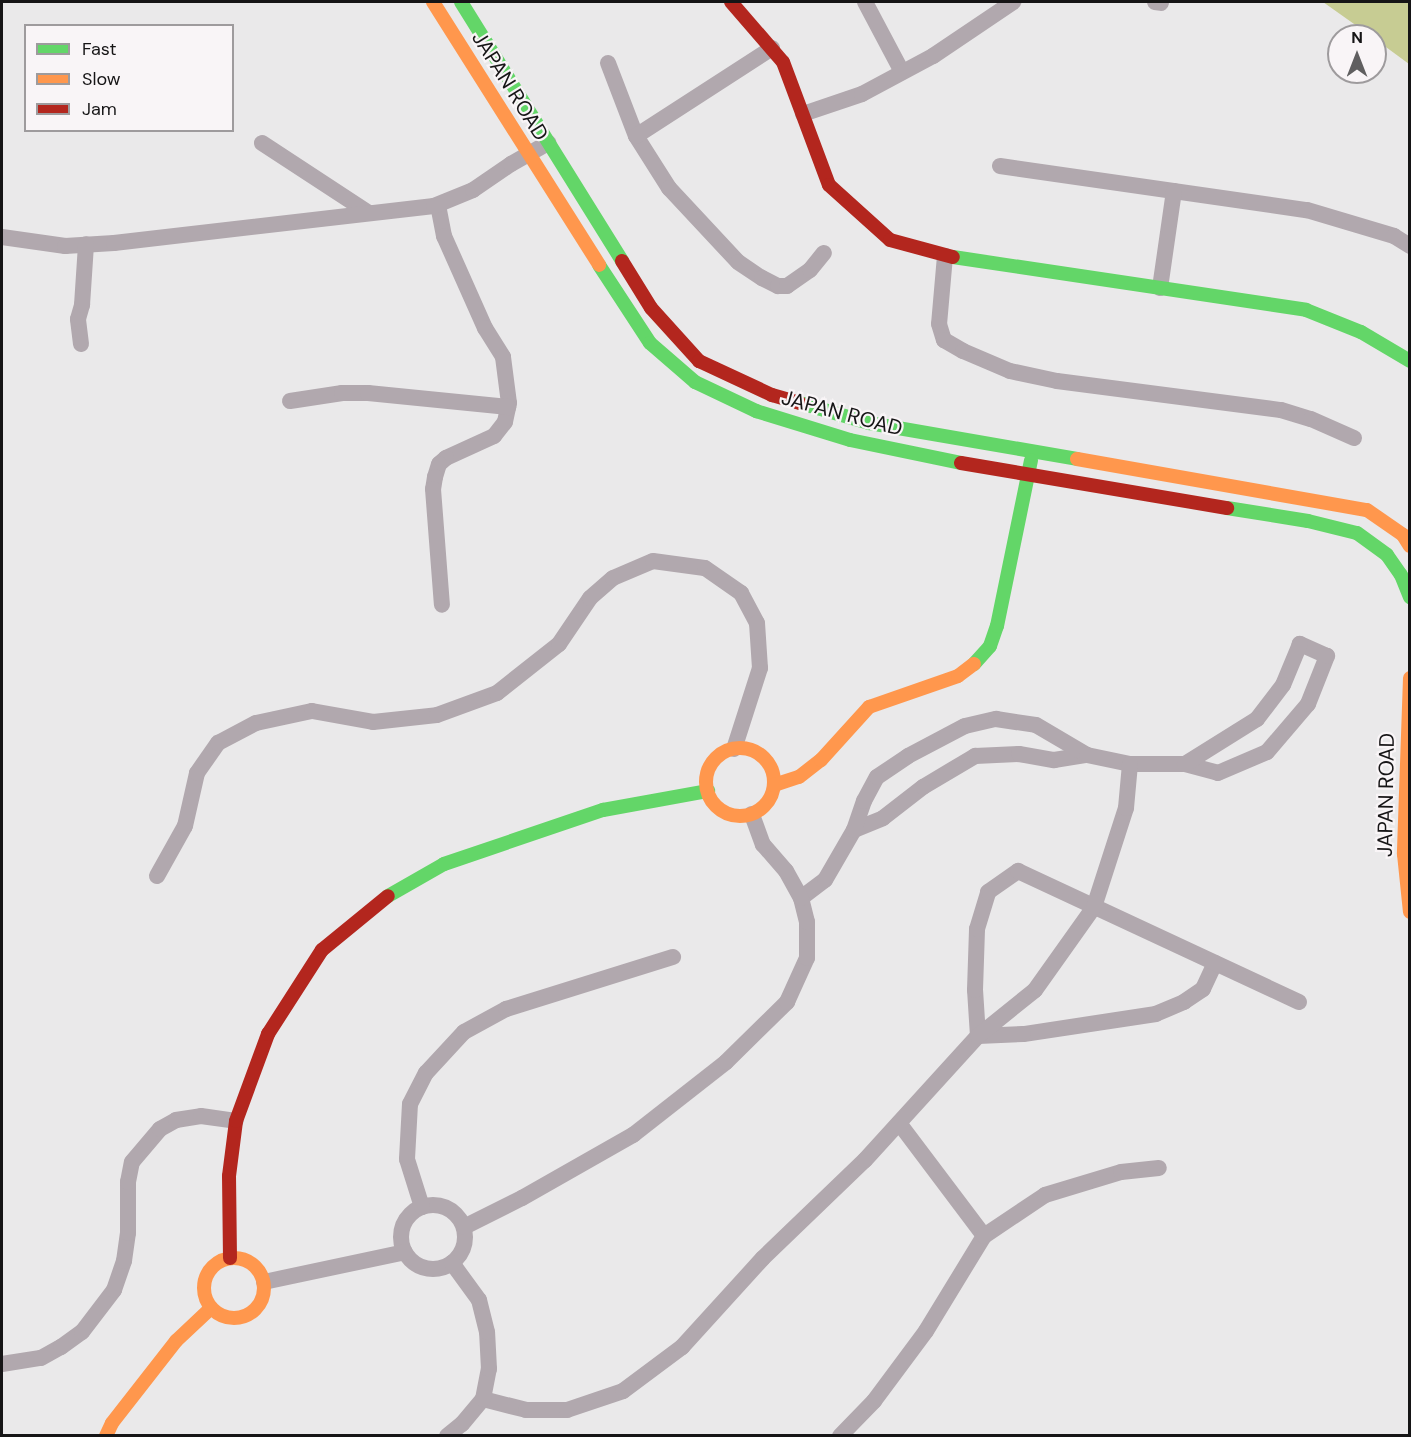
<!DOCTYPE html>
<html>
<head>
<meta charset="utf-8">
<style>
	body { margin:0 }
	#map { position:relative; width:1411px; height:1437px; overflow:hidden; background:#eae9ea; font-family:"DM Sans",sans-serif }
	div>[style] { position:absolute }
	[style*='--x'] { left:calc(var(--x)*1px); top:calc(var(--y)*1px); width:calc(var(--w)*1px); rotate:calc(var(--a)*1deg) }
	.forest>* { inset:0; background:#c7cc93 }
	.street>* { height:16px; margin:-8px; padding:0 8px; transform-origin:8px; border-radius:8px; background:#b1a8ae }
	.street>.ring { margin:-8px; padding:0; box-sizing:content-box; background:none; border:16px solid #b1a8ae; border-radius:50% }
	.fast>* { height:14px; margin:-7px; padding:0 7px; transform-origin:7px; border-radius:7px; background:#63d668 }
	.slow>* { height:14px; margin:-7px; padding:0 7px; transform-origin:7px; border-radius:7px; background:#ff974d }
	.slow>.ring { margin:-7px; padding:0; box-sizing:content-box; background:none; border:14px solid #ff974d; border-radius:50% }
	.jam>* { height:14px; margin:-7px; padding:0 7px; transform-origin:7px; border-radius:7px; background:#b3261e }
	span { translate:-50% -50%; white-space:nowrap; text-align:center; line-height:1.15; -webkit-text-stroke:4.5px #f9f5f7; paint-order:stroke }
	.street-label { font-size:21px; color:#161516 }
	.frame { position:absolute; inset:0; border:3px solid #161516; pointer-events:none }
	.legend { position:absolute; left:24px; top:24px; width:210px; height:108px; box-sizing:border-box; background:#f9f5f7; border:2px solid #9e9b9d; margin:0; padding:8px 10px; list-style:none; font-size:18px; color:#161516 }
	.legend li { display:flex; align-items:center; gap:12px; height:30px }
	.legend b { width:30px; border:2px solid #9e9b9d }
	.north { position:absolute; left:1327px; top:24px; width:60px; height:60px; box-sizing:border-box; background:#f9f5f7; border:2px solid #9e9b9d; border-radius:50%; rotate:0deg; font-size:16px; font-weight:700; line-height:24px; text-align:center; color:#161516 }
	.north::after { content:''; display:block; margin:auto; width:21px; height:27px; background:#605f60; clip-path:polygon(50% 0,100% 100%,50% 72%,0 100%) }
</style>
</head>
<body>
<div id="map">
	<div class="forest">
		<div style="clip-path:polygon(1323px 2px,1409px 2px,1409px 64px,1375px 39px,1375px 36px,1371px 36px)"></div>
	</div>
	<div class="street">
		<div style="--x:865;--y:2;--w:79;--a:62.1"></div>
		<div style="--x:1155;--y:2;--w:6;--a:9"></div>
		<div style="--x:608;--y:63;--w:78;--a:69"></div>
		<div style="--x:636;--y:136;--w:62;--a:57.6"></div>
		<div style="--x:669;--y:188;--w:101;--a:47"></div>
		<div style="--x:738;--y:262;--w:29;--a:34"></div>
		<div style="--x:762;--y:278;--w:18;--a:27"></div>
		<div style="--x:778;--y:286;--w:9;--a:0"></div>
		<div style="--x:787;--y:286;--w:28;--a:-35"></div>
		<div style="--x:810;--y:270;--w:22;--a:-51"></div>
		<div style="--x:803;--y:114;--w:62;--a:-18.7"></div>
		<div style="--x:862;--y:94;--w:81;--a:-28.2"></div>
		<div style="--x:933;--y:56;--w:97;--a:-34"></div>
		<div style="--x:636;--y:136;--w:162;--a:-32.9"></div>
		<div style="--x:262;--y:143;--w:128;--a:33.2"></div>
		<div style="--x:1000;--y:166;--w:310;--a:8.2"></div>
		<div style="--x:1307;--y:210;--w:91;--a:16.6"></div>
		<div style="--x:1394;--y:236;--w:19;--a:32"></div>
		<div style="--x:438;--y:205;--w:32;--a:79"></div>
		<div style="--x:444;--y:236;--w:101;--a:66"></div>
		<div style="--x:485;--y:328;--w:34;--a:58"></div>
		<div style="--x:503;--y:357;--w:46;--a:82.6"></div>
		<div style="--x:509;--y:403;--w:19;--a:102"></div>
		<div style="--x:505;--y:422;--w:18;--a:128"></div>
		<div style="--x:494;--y:436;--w:53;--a:155.4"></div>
		<div style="--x:446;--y:458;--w:9;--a:139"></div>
		<div style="--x:439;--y:464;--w:14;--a:107"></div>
		<div style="--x:435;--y:477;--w:12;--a:99"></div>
		<div style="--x:433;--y:489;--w:116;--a:85.6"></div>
		<div style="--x:2;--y:237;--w:64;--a:8.1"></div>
		<div style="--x:65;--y:246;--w:49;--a:-3.5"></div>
		<div style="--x:114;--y:243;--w:322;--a:-6.6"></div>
		<div style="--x:434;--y:206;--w:42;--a:-22.3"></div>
		<div style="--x:473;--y:190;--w:46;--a:-34.4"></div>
		<div style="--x:511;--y:164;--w:43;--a:-29.6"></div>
		<div style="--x:945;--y:256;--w:68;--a:95"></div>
		<div style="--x:939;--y:324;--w:17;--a:73"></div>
		<div style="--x:944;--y:340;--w:22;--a:30"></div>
		<div style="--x:963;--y:351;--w:51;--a:23.1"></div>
		<div style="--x:1010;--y:371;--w:48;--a:12"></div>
		<div style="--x:1057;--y:381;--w:226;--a:7.4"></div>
		<div style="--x:1281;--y:410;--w:31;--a:17"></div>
		<div style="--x:1311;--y:419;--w:47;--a:23.8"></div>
		<div style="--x:1160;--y:288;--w:98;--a:-81.8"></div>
		<div style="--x:81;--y:344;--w:25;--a:-97"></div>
		<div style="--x:78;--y:319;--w:15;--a:-74"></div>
		<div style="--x:82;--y:305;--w:61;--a:-86.2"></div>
		<div style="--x:290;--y:401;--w:53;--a:-8.7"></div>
		<div style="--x:342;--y:393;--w:26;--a:0"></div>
		<div style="--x:368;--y:393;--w:141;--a:5.7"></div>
		<div style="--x:854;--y:830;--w:31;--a:-22"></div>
		<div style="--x:883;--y:818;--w:51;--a:-37.8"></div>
		<div style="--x:923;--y:787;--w:61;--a:-30.8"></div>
		<div style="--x:975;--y:756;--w:44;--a:-2.6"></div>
		<div style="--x:1019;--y:754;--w:36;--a:10"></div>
		<div style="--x:1054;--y:760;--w:33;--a:-9"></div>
		<div style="--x:157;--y:876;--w:57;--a:-60.8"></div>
		<div style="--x:185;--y:826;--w:54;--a:-77.2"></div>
		<div style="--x:197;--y:773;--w:37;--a:-55"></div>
		<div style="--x:218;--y:743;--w:43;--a:-27.8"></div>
		<div style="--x:256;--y:723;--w:57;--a:-12.1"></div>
		<div style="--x:312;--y:711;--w:62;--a:10.2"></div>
		<div style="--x:373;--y:722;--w:64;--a:-6.2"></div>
		<div style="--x:437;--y:715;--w:64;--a:-20.1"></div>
		<div style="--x:497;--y:693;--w:79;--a:-38.3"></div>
		<div style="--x:559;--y:644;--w:55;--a:-56"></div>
		<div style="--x:590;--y:598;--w:30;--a:-41"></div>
		<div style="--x:613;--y:578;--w:43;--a:-23"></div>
		<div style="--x:653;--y:561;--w:52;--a:7.7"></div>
		<div style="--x:705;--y:568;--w:44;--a:34.8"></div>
		<div style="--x:741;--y:593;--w:34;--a:62"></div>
		<div style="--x:757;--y:623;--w:45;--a:86.2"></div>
		<div style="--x:760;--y:668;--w:85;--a:107.8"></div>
		<div style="--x:801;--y:898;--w:30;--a:-37"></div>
		<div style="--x:825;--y:880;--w:58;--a:-59.9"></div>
		<div style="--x:854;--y:830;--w:31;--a:-71"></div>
		<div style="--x:864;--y:801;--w:27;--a:-62"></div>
		<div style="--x:877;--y:777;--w:37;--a:-34"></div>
		<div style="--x:908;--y:756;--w:64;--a:-27.8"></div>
		<div style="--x:965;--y:726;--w:32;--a:-13"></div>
		<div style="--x:996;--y:719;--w:40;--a:8.5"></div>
		<div style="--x:1036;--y:725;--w:59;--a:30.5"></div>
		<div style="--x:1087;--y:755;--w:44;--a:11.8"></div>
		<div style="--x:1130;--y:764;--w:55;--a:0"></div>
		<div style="--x:1185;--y:764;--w:34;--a:15"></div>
		<div style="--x:1218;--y:773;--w:53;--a:-23.2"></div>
		<div style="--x:1267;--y:752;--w:63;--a:-49.5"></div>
		<div style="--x:1308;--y:704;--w:52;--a:-68.4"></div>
		<div style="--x:1327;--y:656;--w:30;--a:-156"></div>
		<div style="--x:1300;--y:644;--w:44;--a:112.5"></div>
		<div style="--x:1283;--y:685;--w:43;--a:127.4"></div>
		<div style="--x:1257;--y:719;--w:85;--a:148"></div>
		<div style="--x:1215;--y:963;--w:29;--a:115"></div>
		<div style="--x:1203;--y:989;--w:23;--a:146"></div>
		<div style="--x:1184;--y:1002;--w:30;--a:157"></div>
		<div style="--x:1156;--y:1014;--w:134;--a:171.4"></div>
		<div style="--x:1023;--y:1034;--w:45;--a:177.5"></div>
		<div style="--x:978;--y:1036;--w:46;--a:-93.7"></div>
		<div style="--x:975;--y:990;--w:61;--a:-88.1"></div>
		<div style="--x:977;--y:929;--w:39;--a:-73"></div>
		<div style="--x:988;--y:892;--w:37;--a:-35"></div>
		<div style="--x:1018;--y:871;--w:310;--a:25"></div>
		<div style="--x:899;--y:1123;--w:141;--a:53"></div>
		<div class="ring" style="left:401px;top:1205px;width:48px;height:48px"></div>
		<div style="--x:422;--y:1207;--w:50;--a:-107.4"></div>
		<div style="--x:407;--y:1159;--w:55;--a:-86.9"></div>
		<div style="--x:410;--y:1104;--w:35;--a:-63"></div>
		<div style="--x:426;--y:1073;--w:56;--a:-47.2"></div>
		<div style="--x:464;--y:1032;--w:48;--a:-28.7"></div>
		<div style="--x:506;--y:1009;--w:175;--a:-17.3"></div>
		<div style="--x:464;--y:1227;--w:65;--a:-26.6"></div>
		<div style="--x:522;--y:1198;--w:128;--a:-29.6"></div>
		<div style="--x:633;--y:1135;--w:118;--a:-38.1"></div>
		<div style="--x:726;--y:1062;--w:86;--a:-44.5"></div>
		<div style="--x:787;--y:1002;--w:48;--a:-65.6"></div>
		<div style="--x:807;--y:958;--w:36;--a:-90"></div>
		<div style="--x:807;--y:922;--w:25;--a:-104"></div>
		<div style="--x:801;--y:898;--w:31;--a:-119"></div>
		<div style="--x:786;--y:871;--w:35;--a:-131"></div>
		<div style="--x:763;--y:845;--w:33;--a:-110"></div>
		<div style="--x:264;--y:1282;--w:144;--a:-12"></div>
		<div style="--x:2;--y:1364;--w:39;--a:-9"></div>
		<div style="--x:41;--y:1358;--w:23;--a:-29"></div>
		<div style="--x:61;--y:1347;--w:26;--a:-36"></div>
		<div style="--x:82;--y:1332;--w:53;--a:-52.7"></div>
		<div style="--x:114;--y:1290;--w:31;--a:-71"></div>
		<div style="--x:124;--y:1261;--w:28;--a:-82"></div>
		<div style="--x:128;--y:1233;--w:51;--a:-90"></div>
		<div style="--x:128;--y:1182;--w:20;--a:-79"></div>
		<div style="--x:132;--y:1162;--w:43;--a:-49.7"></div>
		<div style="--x:160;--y:1129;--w:18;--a:-29"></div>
		<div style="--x:176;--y:1120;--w:25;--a:-9"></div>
		<div style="--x:201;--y:1116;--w:35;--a:8"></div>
		<div style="--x:483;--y:1399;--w:44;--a:14.3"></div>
		<div style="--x:526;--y:1410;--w:41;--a:0"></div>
		<div style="--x:567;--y:1410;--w:59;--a:-18.7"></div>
		<div style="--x:623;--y:1391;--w:74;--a:-36.7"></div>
		<div style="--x:682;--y:1347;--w:120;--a:-47.7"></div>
		<div style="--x:763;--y:1258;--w:141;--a:-43.9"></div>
		<div style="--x:865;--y:1160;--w:168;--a:-47.7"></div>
		<div style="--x:978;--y:1036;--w:73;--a:-38.9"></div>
		<div style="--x:1035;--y:990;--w:102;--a:-54.6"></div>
		<div style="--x:1094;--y:907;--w:104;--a:-72.1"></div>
		<div style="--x:1126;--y:808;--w:44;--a:-84.8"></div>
		<div style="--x:447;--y:1436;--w:19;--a:-39"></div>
		<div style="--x:462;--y:1424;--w:33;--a:-50"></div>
		<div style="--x:483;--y:1399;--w:31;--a:-79"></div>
		<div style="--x:489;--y:1369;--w:37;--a:-93"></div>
		<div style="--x:487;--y:1332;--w:33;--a:-104"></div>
		<div style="--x:479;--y:1300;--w:46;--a:-126.1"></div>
		<div style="--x:840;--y:1436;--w:49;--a:-45.8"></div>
		<div style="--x:874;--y:1401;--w:87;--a:-53.4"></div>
		<div style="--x:926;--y:1331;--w:111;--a:-58.6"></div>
		<div style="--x:984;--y:1236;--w:73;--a:-33.9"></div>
		<div style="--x:1045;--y:1195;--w:79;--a:-16.8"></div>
		<div style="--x:1121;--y:1172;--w:38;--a:-6"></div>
	</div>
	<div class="fast">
		<div style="--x:461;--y:2;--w:305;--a:58.1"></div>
		<div style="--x:953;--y:257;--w:357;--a:8.5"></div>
		<div style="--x:1306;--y:310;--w:59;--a:21.8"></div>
		<div style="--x:1361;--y:332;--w:57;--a:30.6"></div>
		<div style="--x:599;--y:265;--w:93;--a:56.8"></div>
		<div style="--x:650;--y:343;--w:60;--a:40.9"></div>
		<div style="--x:695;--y:382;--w:68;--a:25.4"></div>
		<div style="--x:756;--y:411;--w:98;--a:17.1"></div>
		<div style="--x:850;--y:440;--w:113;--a:11.7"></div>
		<div style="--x:800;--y:403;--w:72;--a:16.2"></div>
		<div style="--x:869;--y:423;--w:211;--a:9.8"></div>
		<div style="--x:1227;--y:508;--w:82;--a:9.1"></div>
		<div style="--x:1308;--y:521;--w:50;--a:13.8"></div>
		<div style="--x:1357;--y:533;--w:37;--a:36"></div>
		<div style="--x:1387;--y:555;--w:24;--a:55"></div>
		<div style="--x:1401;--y:575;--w:24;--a:68"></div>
		<div style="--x:974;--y:664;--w:24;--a:-48"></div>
		<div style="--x:990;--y:646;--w:21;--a:-71"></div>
		<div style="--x:997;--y:626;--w:169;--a:-78.4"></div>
		<div style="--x:388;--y:896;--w:64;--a:-29.7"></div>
		<div style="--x:444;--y:864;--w:168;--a:-18.8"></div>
		<div style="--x:603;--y:810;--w:107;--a:-10.3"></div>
	</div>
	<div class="slow">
		<div style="--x:433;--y:2;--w:311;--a:57.7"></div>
		<div style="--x:1077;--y:459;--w:294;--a:10"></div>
		<div style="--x:1367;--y:510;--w:44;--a:34.8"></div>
		<div style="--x:1403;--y:535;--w:13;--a:58"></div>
		<div style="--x:1410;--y:678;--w:176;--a:92"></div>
		<div style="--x:1404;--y:854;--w:58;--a:84.1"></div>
		<div class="ring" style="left:706px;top:748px;width:54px;height:54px"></div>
		<div style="--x:774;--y:785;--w:26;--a:-18"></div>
		<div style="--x:799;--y:777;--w:28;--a:-38"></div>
		<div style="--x:821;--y:760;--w:72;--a:-47.8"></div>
		<div style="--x:869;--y:707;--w:94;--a:-19.2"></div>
		<div style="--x:958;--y:676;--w:20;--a:-37"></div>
		<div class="ring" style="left:204px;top:1258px;width:46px;height:46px"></div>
		<div style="--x:106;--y:1436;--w:14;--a:-65"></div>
		<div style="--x:112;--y:1423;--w:104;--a:-52"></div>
		<div style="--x:176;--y:1341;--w:48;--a:-43.3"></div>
	</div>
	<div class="jam">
		<div style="--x:731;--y:2;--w:79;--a:49.1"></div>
		<div style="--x:783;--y:62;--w:131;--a:69.5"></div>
		<div style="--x:829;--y:185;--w:82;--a:42"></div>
		<div style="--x:890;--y:240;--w:65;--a:15.1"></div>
		<div style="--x:622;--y:261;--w:55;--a:58.3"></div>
		<div style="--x:651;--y:308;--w:72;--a:47.8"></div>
		<div style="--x:699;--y:361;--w:81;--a:25"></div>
		<div style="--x:772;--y:395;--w:29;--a:16"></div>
		<div style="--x:961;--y:463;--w:270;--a:9.6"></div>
		<div style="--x:230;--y:1258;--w:82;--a:-90.7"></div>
		<div style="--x:229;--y:1176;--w:55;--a:-82.7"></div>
		<div style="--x:236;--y:1121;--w:93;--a:-69.8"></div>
		<div style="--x:268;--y:1034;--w:100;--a:-57.3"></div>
		<div style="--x:322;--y:950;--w:85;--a:-39.3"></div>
	</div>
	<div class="street-label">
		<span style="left:510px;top:86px;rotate:58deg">JAPAN ROAD</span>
		<span style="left:842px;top:413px;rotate:15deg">JAPAN ROAD</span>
		<span style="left:1386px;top:795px;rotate:-89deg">JAPAN ROAD</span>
	</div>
	<div class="frame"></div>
	<ul class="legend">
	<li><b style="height:8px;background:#63d668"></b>Fast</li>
	<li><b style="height:8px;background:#ff974d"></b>Slow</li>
	<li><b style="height:8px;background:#b3261e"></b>Jam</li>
	</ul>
	<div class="north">N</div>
</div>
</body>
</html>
